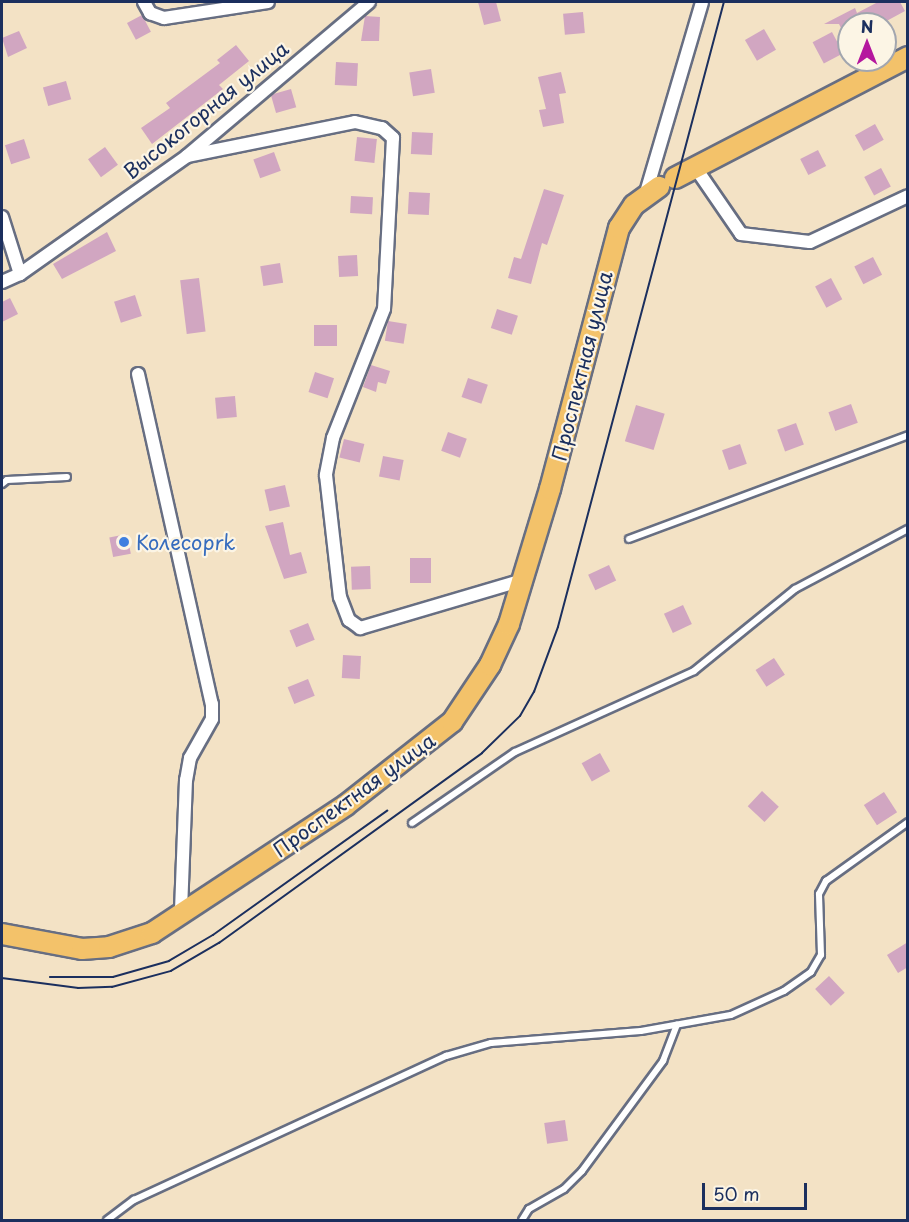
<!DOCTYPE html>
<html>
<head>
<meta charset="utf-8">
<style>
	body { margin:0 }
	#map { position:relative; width:909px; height:1222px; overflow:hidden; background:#f3e2c5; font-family:"Playpen Sans",sans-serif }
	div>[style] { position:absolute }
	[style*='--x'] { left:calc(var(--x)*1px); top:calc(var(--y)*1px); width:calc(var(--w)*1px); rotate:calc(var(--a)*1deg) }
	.building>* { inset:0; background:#d1a6c1; transform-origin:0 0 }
	.roads { filter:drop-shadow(2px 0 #676e82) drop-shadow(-2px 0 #676e82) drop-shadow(0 2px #676e82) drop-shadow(0 -2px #676e82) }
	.lane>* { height:6px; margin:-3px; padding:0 3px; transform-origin:3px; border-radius:3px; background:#fff }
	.street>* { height:12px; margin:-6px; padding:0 6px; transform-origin:6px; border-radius:6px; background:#fff }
	.primary>* { height:20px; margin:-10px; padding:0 10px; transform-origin:10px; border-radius:10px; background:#f3c26a }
	.tram>* { height:1.5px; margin:-0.75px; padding:0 0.75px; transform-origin:0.75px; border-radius:0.75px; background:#1b2f5e }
	.dots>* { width:16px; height:16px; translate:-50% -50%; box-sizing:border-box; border:3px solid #fcf5e5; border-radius:50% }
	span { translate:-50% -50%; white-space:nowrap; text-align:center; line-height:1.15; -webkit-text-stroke:4.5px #fcf5e5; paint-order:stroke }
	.street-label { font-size:20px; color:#1b2f5e }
	.shop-label { font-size:20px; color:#366cbe }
	.left { translate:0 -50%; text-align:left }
	.frame { position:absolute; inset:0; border:3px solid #1b2f5e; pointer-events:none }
	.north { position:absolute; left:837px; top:12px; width:60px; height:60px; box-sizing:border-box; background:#fcf5e5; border:2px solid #a2a6af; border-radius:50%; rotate:0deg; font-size:16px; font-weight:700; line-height:24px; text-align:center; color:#1b2f5e }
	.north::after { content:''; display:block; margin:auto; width:21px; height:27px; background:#b5179e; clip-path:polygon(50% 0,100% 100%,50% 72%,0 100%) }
	.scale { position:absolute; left:702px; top:1183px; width:105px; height:27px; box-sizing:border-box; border:3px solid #1b2f5e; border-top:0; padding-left:8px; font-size:18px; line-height:21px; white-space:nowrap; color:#1b2f5e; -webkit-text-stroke:4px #fcf5e5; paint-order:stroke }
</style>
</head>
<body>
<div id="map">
	<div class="building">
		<div style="clip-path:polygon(478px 2px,496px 2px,501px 21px,484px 25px)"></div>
		<div style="clip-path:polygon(878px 2px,900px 2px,905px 11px,881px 24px,849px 24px,849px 44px,839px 24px,824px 24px,855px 8px,857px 13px)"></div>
		<div style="left:583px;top:12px;width:21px;height:20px;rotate:85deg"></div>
		<div style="left:142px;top:15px;width:19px;height:17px;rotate:62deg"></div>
		<div style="clip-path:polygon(365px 16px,380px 17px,379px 41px,361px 41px)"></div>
		<div style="left:764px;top:29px;width:24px;height:22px;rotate:60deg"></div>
		<div style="clip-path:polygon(19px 31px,27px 48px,8px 57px,2px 38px)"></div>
		<div style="left:832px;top:32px;width:24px;height:22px;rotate:62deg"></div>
		<div style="clip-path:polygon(236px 45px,249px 61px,219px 85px,223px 89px,152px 144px,141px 128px,170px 108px,166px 103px,220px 63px,217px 60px)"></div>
		<div style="left:336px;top:62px;width:22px;height:23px;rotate:3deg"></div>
		<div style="left:431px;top:69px;width:24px;height:22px;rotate:81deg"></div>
		<div style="clip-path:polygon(561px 72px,566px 93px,559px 94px,564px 123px,543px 127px,539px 110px,546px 109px,538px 77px)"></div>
		<div style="left:66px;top:81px;width:19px;height:24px;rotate:74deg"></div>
		<div style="left:291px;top:89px;width:19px;height:21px;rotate:74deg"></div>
		<div style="left:875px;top:124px;width:18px;height:23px;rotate:61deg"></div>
		<div style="left:412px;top:132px;width:21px;height:22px;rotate:3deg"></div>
		<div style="left:357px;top:137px;width:20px;height:24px;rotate:6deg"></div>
		<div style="left:24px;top:139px;width:20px;height:20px;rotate:72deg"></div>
		<div style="left:105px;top:147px;width:22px;height:21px;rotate:54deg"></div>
		<div style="left:818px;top:150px;width:18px;height:20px;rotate:63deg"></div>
		<div style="left:274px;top:152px;width:20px;height:22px;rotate:70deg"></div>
		<div style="left:881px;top:168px;width:21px;height:19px;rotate:62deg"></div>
		<div style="clip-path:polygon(544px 189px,564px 195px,547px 245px,542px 243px,531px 284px,508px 278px,514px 257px,521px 259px)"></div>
		<div style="left:409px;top:192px;width:21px;height:22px;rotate:3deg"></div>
		<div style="left:351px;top:196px;width:22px;height:17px;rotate:3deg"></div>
		<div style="clip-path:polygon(107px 232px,116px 251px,62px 279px,53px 264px)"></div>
		<div style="left:357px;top:255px;width:21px;height:19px;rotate:87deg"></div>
		<div style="left:873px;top:257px;width:20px;height:21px;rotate:63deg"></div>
		<div style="left:280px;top:263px;width:20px;height:20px;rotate:81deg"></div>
		<div style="left:199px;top:278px;width:54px;height:19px;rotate:83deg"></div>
		<div style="left:831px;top:278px;width:24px;height:18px;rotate:62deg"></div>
		<div style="left:135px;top:295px;width:22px;height:22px;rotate:72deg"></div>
		<div style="clip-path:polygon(10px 298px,18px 314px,2px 322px,2px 302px)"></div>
		<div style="left:497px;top:309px;width:22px;height:20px;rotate:18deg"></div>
		<div style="left:388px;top:321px;width:19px;height:20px;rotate:9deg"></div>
		<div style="left:314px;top:325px;width:23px;height:21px"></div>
		<div style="clip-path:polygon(371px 365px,390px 371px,386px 384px,378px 382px,376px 392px,363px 387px)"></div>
		<div style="left:315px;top:372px;width:20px;height:21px;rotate:18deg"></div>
		<div style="left:468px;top:378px;width:21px;height:20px;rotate:19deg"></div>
		<div style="left:235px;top:396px;width:21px;height:20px;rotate:85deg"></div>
		<div style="left:851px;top:404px;width:20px;height:24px;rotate:70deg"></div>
		<div style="left:636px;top:405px;width:30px;height:38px;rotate:17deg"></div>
		<div style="left:796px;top:423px;width:23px;height:20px;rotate:70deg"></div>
		<div style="left:448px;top:432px;width:20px;height:20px;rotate:20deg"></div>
		<div style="left:344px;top:439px;width:21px;height:19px;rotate:14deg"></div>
		<div style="left:740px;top:444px;width:21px;height:19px;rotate:71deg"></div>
		<div style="left:383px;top:456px;width:21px;height:21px;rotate:11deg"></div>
		<div style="left:285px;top:485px;width:22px;height:21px;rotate:77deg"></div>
		<div style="clip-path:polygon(283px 522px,290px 555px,301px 552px,307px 573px,284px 579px,265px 526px)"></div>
		<div style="left:127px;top:534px;width:20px;height:18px;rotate:79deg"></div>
		<div style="left:410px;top:558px;width:21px;height:25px"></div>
		<div style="left:609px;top:565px;width:17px;height:23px;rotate:65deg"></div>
		<div style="left:370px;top:566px;width:23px;height:19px;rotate:88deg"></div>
		<div style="left:683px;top:605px;width:21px;height:21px;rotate:65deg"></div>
		<div style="left:308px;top:623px;width:18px;height:20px;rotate:68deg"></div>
		<div style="left:343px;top:655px;width:18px;height:23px;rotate:3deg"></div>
		<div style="left:774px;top:658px;width:20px;height:22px;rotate:57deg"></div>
		<div style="left:308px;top:679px;width:18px;height:22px;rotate:68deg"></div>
		<div style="left:600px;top:753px;width:21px;height:21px;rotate:61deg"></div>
		<div style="left:762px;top:791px;width:23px;height:21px;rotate:43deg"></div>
		<div style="left:884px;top:792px;width:24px;height:24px;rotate:57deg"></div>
		<div style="clip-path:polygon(908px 942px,908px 967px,898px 973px,887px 955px)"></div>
		<div style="left:829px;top:976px;width:23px;height:19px;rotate:47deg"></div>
		<div style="left:565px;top:1120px;width:21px;height:21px;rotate:82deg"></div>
	</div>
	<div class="roads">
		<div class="lane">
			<div style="--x:2;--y:484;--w:6;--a:-39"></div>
			<div style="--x:7;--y:480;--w:60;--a:-2.9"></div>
			<div style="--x:629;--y:539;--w:298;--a:-20.4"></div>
			<div style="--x:412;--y:823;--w:125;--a:-34.6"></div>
			<div style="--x:515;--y:752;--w:196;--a:-24.3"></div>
			<div style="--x:694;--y:671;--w:130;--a:-39.1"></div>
			<div style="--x:795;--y:589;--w:128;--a:-28"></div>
			<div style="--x:107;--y:1220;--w:34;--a:-37"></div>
			<div style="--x:134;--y:1200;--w:344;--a:-24.8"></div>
			<div style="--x:446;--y:1056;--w:47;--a:-16.1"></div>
			<div style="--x:491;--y:1043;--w:150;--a:-4.6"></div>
			<div style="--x:641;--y:1031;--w:91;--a:-10.1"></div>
			<div style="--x:731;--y:1015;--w:58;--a:-24.4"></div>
			<div style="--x:784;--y:991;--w:33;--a:-35"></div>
			<div style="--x:811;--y:972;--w:20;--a:-60"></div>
			<div style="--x:821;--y:955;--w:61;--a:-91.9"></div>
			<div style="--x:819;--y:894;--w:15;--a:-62"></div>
			<div style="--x:826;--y:881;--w:101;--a:-35.7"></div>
			<div style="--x:522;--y:1220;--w:13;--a:-58"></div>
			<div style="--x:529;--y:1209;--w:40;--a:-29.7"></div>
			<div style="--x:564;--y:1189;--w:25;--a:-45"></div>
			<div style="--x:582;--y:1171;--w:137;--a:-53.6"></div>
			<div style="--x:663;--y:1061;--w:39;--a:-69"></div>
		</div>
		<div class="street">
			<div style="--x:144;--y:2;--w:13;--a:61"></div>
			<div style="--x:150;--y:13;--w:15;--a:20"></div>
			<div style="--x:164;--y:18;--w:105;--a:-8.7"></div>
			<div style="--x:187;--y:156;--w:171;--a:-11.4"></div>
			<div style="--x:355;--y:122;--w:28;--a:13"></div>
			<div style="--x:382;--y:128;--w:15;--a:42"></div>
			<div style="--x:393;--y:138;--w:171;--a:93"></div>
			<div style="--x:384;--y:309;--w:139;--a:111.6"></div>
			<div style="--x:333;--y:438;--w:38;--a:101"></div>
			<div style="--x:326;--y:475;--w:123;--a:83.5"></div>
			<div style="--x:340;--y:597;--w:25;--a:69"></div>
			<div style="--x:349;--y:620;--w:14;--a:36"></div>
			<div style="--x:360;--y:628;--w:170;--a:-16.4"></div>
			<div style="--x:695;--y:167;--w:81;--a:55.5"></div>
			<div style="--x:741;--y:234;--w:69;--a:6.6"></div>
			<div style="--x:810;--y:242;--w:108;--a:-25.1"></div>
			<div style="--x:645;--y:196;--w:202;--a:-73.6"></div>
			<div style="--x:2;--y:217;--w:60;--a:72.5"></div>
			<div style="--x:2;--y:282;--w:20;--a:-24"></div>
			<div style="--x:20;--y:274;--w:204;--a:-35.2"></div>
			<div style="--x:187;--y:156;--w:238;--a:-40.2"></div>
			<div style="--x:138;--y:374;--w:338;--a:77.4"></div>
			<div style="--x:212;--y:704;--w:15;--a:90"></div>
			<div style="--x:212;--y:719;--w:45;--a:119.4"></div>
			<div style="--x:190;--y:758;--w:22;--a:100"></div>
			<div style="--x:186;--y:780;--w:132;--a:92.2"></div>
		</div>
		<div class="primary">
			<div style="--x:675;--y:178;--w:263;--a:-27.4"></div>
			<div style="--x:2;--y:934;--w:81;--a:10.6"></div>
			<div style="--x:82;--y:949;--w:27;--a:-4"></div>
			<div style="--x:109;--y:947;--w:45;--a:-18"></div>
			<div style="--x:152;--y:933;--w:232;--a:-33.4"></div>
			<div style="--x:346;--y:805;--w:135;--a:-38.1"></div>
			<div style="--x:452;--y:722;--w:69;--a:-56.3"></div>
			<div style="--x:490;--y:665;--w:45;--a:-65.1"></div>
			<div style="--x:509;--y:624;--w:141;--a:-73.1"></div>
			<div style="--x:550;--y:489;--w:270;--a:-75.2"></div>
			<div style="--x:619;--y:228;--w:27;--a:-57"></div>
			<div style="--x:634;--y:205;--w:31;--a:-36"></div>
		</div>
	</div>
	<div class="tram">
		<div style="--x:50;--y:977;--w:63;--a:0"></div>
		<div style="--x:113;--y:977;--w:58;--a:-15.9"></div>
		<div style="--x:169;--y:961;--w:51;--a:-30.6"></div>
		<div style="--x:213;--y:935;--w:214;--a:-35.5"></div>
		<div style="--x:2;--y:978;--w:77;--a:7.5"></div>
		<div style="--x:78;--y:988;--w:34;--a:-2"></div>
		<div style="--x:112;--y:987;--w:61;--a:-15.2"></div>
		<div style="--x:171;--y:971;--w:56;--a:-30.3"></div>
		<div style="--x:219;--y:943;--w:324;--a:-35.8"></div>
		<div style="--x:482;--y:753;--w:53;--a:-44.2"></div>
		<div style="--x:520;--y:716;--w:28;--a:-60"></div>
		<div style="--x:534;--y:692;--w:69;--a:-69.7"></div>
		<div style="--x:558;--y:627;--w:647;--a:-75.13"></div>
	</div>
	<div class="dots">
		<div style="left:124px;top:542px;background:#3f7fe0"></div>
	</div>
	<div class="street-label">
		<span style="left:206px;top:110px;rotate:-39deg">Высокогорная улица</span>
		<span style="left:582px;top:366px;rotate:-76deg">Проспектная улица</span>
		<span style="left:354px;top:795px;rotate:-36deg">Проспектная улица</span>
	</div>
	<div class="shop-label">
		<span class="left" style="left:136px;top:542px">Колесоprk</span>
	</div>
	<div class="frame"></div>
	<div class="north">N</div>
	<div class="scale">50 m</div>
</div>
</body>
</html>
